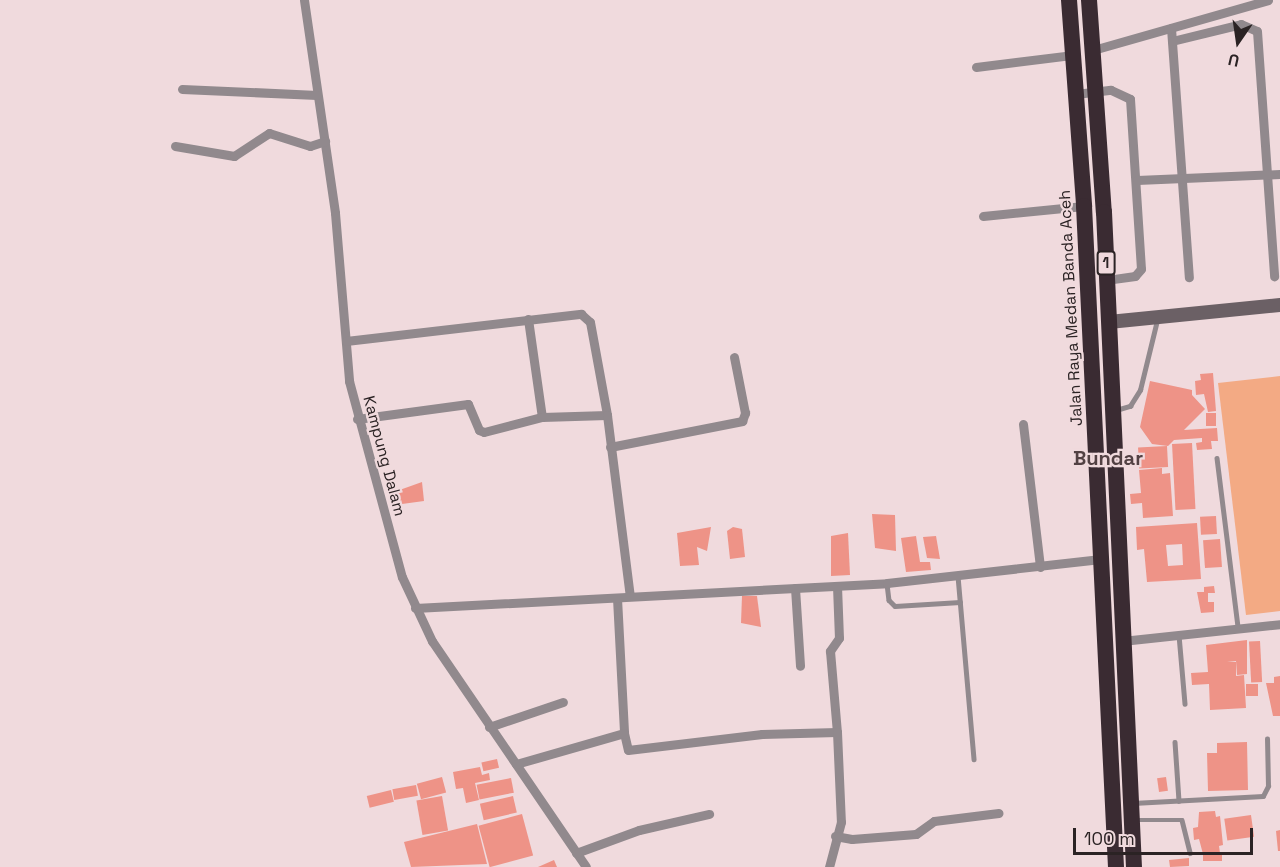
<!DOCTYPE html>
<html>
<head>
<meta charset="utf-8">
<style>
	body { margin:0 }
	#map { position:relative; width:1280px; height:867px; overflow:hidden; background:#f0dadd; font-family:"Space Grotesk",sans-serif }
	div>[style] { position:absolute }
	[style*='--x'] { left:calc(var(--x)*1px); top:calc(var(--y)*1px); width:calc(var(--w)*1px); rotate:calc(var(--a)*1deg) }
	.green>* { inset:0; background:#f3aa84 }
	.building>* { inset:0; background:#ee9387; transform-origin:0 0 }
	.lane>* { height:4.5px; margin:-2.25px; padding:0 2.25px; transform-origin:2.25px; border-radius:2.25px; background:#91898d }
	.street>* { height:9px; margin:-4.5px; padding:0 4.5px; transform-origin:4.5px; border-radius:4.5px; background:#91898d }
	.secondary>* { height:14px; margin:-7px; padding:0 7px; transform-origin:7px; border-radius:7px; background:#6b6065 }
	.highway>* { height:16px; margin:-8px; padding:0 8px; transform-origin:8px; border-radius:8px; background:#3a2b32 }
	span { translate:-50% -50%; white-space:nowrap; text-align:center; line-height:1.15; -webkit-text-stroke:4.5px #f0dadd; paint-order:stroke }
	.shield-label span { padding:2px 4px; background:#f0dadd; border:2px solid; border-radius:4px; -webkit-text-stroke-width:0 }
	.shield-label { font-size:15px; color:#2b2324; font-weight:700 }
	.street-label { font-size:16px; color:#2b2324 }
	.quarter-label { font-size:20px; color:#524143; font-weight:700 }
	.north { position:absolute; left:1208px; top:12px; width:60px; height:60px; -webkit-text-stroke:4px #f0dadd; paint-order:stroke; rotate:193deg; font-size:16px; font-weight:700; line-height:24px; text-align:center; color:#2b2324 }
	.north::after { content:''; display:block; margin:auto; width:21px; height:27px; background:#2b2324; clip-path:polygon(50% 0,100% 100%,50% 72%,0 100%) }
	.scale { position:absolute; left:1073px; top:828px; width:180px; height:27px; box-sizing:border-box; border:3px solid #2b2324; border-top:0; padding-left:8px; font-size:18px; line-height:21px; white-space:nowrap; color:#2b2324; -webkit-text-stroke:4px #f0dadd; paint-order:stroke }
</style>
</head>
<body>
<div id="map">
	<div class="green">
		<div style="clip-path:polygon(1280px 376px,1280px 611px,1246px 615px,1218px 383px)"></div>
	</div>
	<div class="building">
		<div style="clip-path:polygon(1213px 373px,1216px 411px,1208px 412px,1204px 394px,1196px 395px,1195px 381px,1201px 380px,1200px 374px)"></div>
		<div style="clip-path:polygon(1150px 381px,1192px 390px,1192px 395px,1205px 409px,1184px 430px,1217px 428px,1218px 441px,1211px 441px,1212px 449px,1197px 450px,1196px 443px,1202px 442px,1202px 438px,1174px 440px,1168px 446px,1152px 444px,1140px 427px)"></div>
		<div style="left:1206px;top:413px;width:10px;height:13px"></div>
		<div style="left:1192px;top:443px;width:66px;height:20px;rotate:87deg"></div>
		<div style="left:1167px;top:446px;width:21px;height:29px;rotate:87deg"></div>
		<div style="clip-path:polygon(1162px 468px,1162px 474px,1170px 473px,1173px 516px,1143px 518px,1142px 503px,1131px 504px,1130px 494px,1141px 493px,1139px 470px)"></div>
		<div style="clip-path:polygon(422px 482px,424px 501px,402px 504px,394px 492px)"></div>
		<div style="clip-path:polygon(872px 514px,895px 515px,896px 551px,875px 548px)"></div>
		<div style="left:1216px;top:516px;width:18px;height:16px;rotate:87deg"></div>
		<div style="clip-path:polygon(evenodd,1197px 523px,1201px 579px,1147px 582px,1144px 549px,1137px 550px,1136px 527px,1197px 523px,1182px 544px,1183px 565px,1168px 566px,1166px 545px,1182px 544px)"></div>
		<div style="clip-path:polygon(711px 527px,707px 551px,697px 547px,699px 565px,680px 566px,677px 533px)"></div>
		<div style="clip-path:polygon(733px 527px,742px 529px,745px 557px,730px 559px,727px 531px)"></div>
		<div style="clip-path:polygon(848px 533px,850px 575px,831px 576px,831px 536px)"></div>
		<div style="clip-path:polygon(916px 536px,920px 562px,930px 562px,931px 570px,906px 572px,901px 538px)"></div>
		<div style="clip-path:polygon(936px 536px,940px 559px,927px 558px,923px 537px)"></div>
		<div style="left:1220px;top:539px;width:28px;height:17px;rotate:86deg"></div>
		<div style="clip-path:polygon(1214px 586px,1215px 593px,1208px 593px,1208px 602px,1214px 602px,1214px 612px,1201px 613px,1197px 592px,1204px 592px,1204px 587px)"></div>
		<div style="clip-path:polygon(742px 596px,757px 596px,761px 627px,741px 623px)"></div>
		<div style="clip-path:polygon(1247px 640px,1247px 674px,1237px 675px,1236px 661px,1227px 661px,1236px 662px,1236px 676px,1244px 675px,1246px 708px,1210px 710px,1209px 684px,1192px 685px,1191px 673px,1208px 672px,1206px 645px)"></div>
		<div style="left:1260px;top:641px;width:41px;height:11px;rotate:87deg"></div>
		<div style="clip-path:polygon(1280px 676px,1280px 716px,1273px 716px,1266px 683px,1274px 683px,1274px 677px)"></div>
		<div style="left:1246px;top:684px;width:12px;height:12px"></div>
		<div style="clip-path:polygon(1247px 742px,1248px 790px,1208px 791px,1207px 753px,1217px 753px,1217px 743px)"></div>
		<div style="left:497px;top:759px;width:9px;height:16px;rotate:77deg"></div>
		<div style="clip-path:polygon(480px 767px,482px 775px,489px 773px,490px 780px,475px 783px,479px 800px,466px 803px,463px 788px,456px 789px,453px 772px)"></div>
		<div style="left:442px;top:777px;width:16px;height:26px;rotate:75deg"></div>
		<div style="left:1166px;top:777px;width:14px;height:9px;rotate:82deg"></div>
		<div style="left:511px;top:778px;width:15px;height:35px;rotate:79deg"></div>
		<div style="left:416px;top:785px;width:11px;height:24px;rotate:80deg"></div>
		<div style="left:391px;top:790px;width:12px;height:25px;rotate:76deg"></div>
		<div style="left:442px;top:796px;width:35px;height:26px;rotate:80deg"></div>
		<div style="left:513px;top:796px;width:17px;height:34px;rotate:77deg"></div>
		<div style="clip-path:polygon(1215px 811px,1216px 817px,1220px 816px,1223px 845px,1219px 846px,1220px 853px,1203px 854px,1199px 839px,1194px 840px,1193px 828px,1198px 827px,1199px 812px)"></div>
		<div style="left:522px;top:814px;width:43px;height:45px;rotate:75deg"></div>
		<div style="left:1251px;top:815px;width:22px;height:27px;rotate:82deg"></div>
		<div style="clip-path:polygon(477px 824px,487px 864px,411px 867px,404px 842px)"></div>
		<div style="clip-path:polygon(1280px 830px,1280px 851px,1278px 851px,1276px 831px)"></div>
		<div style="left:1222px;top:855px;width:6px;height:19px;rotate:90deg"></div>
		<div style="clip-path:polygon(1189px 858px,1189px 866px,1170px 867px,1169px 860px)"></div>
		<div style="clip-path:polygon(554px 860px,557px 867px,538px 867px)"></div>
	</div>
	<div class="lane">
		<div style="--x:1116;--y:410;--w:15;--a:-16"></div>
		<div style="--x:1130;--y:406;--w:19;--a:-58"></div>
		<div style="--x:1140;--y:390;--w:72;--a:-76.3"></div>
		<div style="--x:1217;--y:458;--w:170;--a:82.9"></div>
		<div style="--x:958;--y:576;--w:184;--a:85"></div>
		<div style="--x:887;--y:584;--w:16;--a:83"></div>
		<div style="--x:889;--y:600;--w:8;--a:45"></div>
		<div style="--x:895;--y:606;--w:65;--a:-3.5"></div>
		<div style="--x:1179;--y:635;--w:69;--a:85"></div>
		<div style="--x:1175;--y:742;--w:59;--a:86.1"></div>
		<div style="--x:1133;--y:803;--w:130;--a:-3.1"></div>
		<div style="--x:1263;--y:796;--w:11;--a:-63"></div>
		<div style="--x:1268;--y:786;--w:47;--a:-91.2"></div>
		<div style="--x:1137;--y:820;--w:45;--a:0"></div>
		<div style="--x:1182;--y:820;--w:34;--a:76"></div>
	</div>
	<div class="street">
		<div style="--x:304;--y:0;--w:215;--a:81.7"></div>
		<div style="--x:335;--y:213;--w:169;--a:85.2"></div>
		<div style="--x:349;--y:381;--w:203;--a:74.9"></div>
		<div style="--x:402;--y:577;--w:71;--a:64.9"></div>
		<div style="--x:432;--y:641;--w:273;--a:55.7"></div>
		<div style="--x:1171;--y:28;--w:250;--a:85.9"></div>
		<div style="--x:1172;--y:41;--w:71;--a:-13.8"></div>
		<div style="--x:1241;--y:24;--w:17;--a:24"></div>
		<div style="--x:1257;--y:31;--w:246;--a:86"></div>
		<div style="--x:1093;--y:50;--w:182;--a:-15.9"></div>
		<div style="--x:976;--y:67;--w:98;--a:-7.1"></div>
		<div style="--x:182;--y:89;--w:135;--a:2.5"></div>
		<div style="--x:1076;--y:94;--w:35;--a:-7"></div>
		<div style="--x:1111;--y:90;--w:21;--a:25"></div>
		<div style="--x:1130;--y:99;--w:170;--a:86.3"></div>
		<div style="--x:1141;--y:269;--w:9;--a:131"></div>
		<div style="--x:1135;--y:276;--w:28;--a:172"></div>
		<div style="--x:175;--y:146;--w:60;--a:9.6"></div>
		<div style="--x:234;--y:156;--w:42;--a:-33.3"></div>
		<div style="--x:269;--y:133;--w:43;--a:17.6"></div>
		<div style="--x:310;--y:146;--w:16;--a:-18"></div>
		<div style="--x:1137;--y:180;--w:143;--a:-2.4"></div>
		<div style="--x:983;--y:216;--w:101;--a:-5.7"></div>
		<div style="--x:528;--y:319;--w:99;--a:81.9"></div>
		<div style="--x:346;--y:341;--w:237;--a:-6.6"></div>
		<div style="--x:581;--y:314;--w:12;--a:42"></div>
		<div style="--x:590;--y:322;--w:95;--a:79.6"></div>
		<div style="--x:357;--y:419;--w:112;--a:-7.7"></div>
		<div style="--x:468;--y:404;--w:28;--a:67"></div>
		<div style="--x:479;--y:430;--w:5;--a:22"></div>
		<div style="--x:484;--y:432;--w:60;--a:-14.5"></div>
		<div style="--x:542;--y:417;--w:65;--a:-1.8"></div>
		<div style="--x:607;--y:415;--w:182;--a:82.8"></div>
		<div style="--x:1023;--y:424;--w:144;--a:83.2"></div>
		<div style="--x:610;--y:447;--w:135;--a:-11.1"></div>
		<div style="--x:742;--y:421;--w:9;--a:-69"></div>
		<div style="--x:745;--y:413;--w:57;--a:-101.1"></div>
		<div style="--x:837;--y:586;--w:52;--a:87.8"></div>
		<div style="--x:839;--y:638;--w:16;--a:125"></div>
		<div style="--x:830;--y:651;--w:81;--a:85.1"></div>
		<div style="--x:795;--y:588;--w:78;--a:86.3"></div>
		<div style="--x:617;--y:598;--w:135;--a:87"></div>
		<div style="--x:624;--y:733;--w:17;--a:77"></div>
		<div style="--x:628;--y:750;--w:135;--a:-6.8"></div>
		<div style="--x:762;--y:734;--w:75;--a:-1.5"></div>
		<div style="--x:837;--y:732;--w:90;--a:87.5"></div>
		<div style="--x:841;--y:822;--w:47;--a:104.9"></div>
		<div style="--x:415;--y:608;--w:473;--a:-3"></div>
		<div style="--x:887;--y:583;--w:215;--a:-6.4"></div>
		<div style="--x:1122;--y:641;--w:159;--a:-6.1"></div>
		<div style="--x:489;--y:727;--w:78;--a:-18.7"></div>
		<div style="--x:516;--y:764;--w:112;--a:-16"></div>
		<div style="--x:835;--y:836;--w:17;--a:10"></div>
		<div style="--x:852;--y:839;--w:64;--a:-4.5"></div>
		<div style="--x:916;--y:834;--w:22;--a:-36"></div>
		<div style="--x:934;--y:821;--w:65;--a:-7"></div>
		<div style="--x:576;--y:853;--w:67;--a:-20.1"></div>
		<div style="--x:639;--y:830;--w:72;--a:-12.9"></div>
	</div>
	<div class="secondary">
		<div style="--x:1109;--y:322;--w:172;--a:-5.7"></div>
	</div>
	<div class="highway">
		<div style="--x:1069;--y:0;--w:207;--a:85.8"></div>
		<div style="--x:1084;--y:206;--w:662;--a:87.23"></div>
		<div style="--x:1089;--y:0;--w:213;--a:86"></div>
		<div style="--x:1104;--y:212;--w:656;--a:87.38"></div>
	</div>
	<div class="shield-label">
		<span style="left:1106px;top:263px">1</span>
	</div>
	<div class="street-label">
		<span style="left:1071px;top:308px;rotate:-93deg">Jalan Raya Medan Banda Aceh</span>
		<span style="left:384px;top:456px;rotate:75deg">Kampung Dalam</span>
	</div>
	<div class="quarter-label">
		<span style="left:1108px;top:458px">Bundar</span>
	</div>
	<div class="north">U</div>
	<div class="scale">100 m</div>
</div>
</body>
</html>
